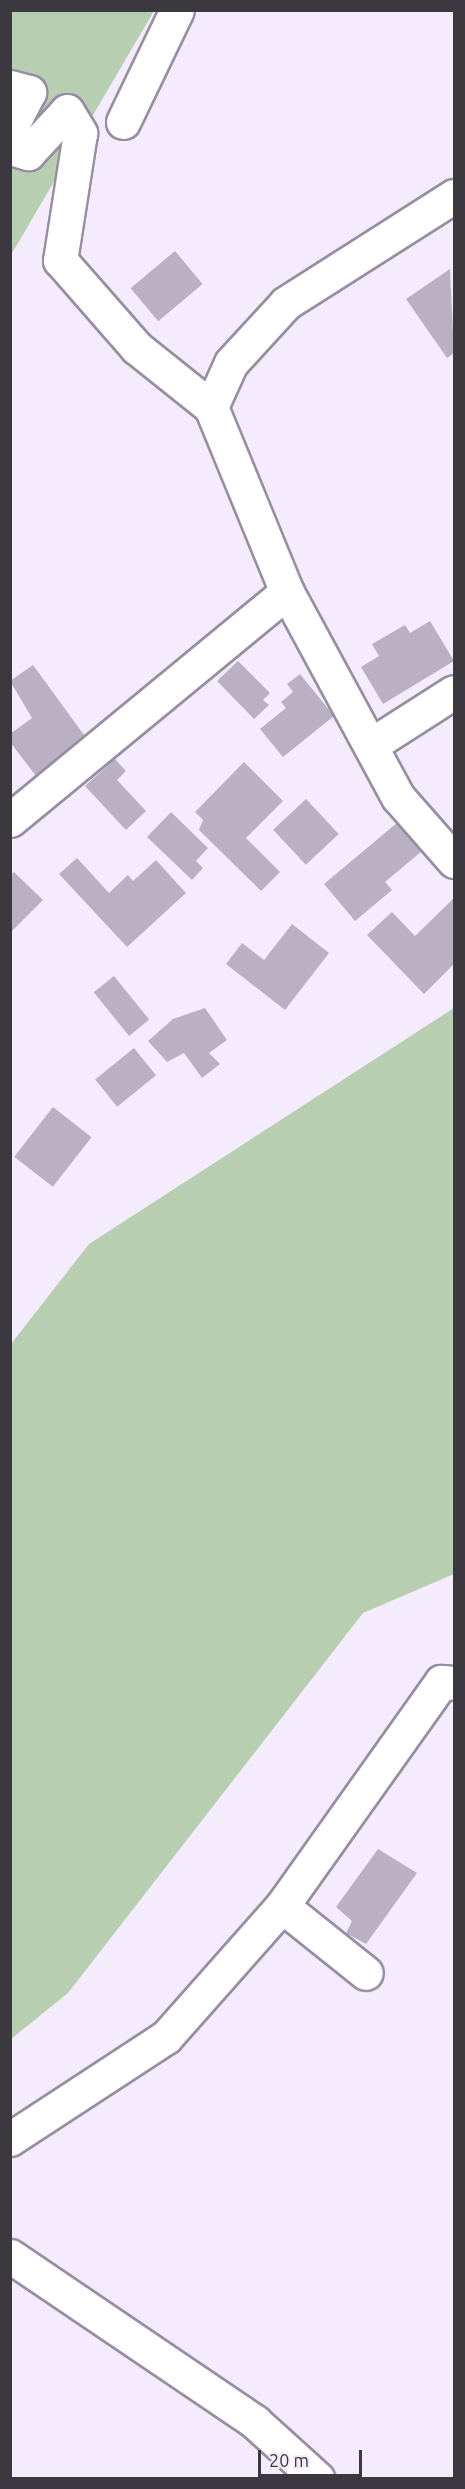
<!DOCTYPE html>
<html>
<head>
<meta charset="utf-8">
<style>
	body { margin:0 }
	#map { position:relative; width:465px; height:2489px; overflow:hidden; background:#f4ecfc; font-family:Ubuntu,sans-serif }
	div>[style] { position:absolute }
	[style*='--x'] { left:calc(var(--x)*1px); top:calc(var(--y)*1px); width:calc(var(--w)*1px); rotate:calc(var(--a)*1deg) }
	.green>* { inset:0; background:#b7ceb1 }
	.building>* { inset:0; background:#bab0c4; transform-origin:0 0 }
	.roads { filter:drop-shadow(2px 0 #988ea2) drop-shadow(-2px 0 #988ea2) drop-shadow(0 2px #988ea2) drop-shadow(0 -2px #988ea2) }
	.street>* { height:33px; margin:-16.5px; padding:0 16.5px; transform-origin:16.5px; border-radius:16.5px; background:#fff }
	span { translate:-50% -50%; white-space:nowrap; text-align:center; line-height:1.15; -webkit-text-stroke:5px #f4ecfc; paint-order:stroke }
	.frame { position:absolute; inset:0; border:12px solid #3c3840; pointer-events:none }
	.scale { position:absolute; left:258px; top:2450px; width:104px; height:27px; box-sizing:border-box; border:3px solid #3c3840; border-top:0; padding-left:8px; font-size:18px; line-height:21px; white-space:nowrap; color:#3c3840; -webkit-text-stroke:4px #f4ecfc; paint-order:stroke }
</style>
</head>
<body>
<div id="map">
	<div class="green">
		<div style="clip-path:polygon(11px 11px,154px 11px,11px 255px)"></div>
		<div style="clip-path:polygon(454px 1008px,454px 1574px,363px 1613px,68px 1993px,11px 2039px,11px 1344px,89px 1244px)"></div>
	</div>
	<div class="building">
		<div style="left:175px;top:251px;width:43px;height:58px;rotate:50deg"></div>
		<div style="clip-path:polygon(450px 269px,454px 353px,447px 358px,406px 299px)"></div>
		<div style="clip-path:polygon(430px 621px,454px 661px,383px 704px,361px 667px,379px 656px,372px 644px,405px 625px,410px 633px)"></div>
		<div style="clip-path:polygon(238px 661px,270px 693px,263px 700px,269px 705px,254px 719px,217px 681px)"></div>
		<div style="clip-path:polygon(33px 665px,87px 739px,36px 776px,10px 742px,10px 734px,32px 718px,10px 681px)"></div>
		<div style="clip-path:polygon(300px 674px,334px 716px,283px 757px,260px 729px,286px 708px,281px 702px,293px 692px,287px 684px)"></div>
		<div style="clip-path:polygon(115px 759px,126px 771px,117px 780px,146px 811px,126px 830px,85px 786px)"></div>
		<div style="clip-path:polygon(244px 762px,283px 801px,246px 838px,280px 872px,261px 891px,199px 830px,203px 820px,195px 812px)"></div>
		<div style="left:306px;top:799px;width:48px;height:45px;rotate:47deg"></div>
		<div style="clip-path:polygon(171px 812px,208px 848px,196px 861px,203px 868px,192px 880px,147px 837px)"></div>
		<div style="clip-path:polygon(398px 822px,422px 851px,385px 882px,392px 890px,355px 921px,324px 884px)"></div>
		<div style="clip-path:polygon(77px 858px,109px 893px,128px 875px,133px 881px,156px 860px,186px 893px,127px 947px,59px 874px)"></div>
		<div style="clip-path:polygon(14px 872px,43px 900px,10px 933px,10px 876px)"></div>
		<div style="clip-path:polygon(454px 898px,454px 964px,424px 994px,367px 935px,392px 912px,415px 936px)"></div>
		<div style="clip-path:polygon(292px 924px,329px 953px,285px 1010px,226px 964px,242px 943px,264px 960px)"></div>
		<div style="left:114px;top:976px;width:56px;height:26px;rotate:51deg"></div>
		<div style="clip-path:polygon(205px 1008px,227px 1040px,209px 1053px,220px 1064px,202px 1078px,184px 1053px,167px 1062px,148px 1041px,173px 1019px)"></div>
		<div style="left:134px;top:1048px;width:35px;height:50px;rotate:51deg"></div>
		<div style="left:53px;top:1107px;width:49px;height:63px;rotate:38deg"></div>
		<div style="clip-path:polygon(378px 1849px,417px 1873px,366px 1944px,346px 1933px,352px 1921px,336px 1907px)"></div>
	</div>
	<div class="roads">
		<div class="street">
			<div style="--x:10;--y:87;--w:20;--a:15"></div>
			<div style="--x:29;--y:92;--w:42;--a:117.2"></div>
			<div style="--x:123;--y:122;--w:124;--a:-64.3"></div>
			<div style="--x:10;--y:148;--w:19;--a:16"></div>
			<div style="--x:28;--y:153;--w:57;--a:-47.1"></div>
			<div style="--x:67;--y:111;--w:26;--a:59"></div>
			<div style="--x:80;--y:133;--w:129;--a:98.9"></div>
			<div style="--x:60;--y:260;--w:117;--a:48.8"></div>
			<div style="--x:137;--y:348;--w:95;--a:38.6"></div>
			<div style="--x:211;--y:407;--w:200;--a:67.7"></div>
			<div style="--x:287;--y:592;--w:233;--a:61.6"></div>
			<div style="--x:398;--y:797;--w:85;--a:48.8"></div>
			<div style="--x:211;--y:407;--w:48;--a:-65.6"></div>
			<div style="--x:231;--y:363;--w:81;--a:-47.5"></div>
			<div style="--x:286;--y:303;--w:199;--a:-32.5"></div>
			<div style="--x:371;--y:745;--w:98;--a:-32.6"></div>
			<div style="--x:10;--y:820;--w:359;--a:-39.5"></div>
			<div style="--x:282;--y:1906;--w:107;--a:38.6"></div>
			<div style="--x:10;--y:2139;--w:186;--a:-33.2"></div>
			<div style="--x:166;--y:2037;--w:175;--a:-48.5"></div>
			<div style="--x:282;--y:1906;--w:275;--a:-54.6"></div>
			<div style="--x:441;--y:1682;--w:13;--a:4"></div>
			<div style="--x:10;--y:2256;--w:296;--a:34.1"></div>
			<div style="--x:255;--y:2422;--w:84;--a:42.1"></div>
		</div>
	</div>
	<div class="frame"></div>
	<div class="scale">20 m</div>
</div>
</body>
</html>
